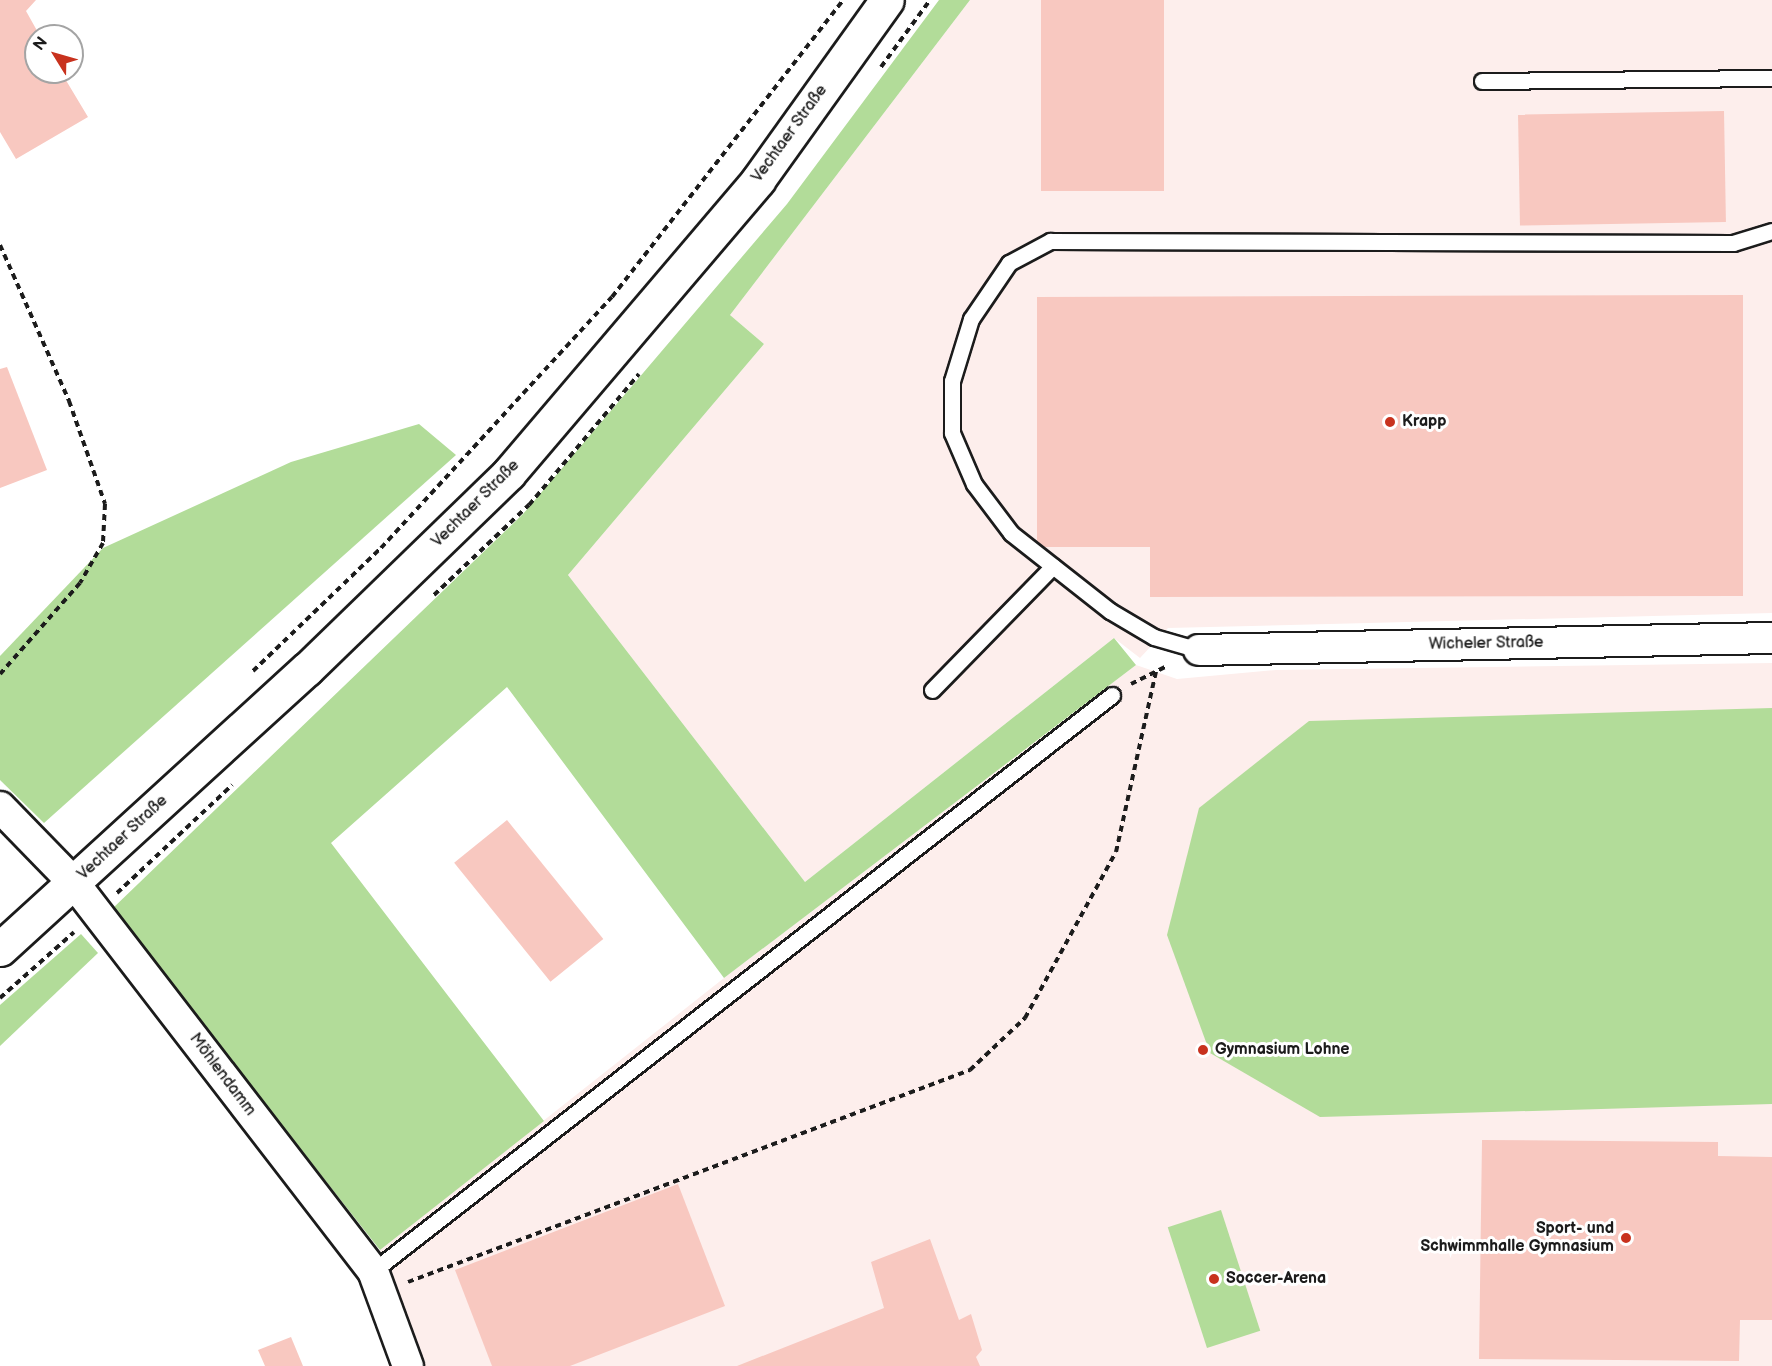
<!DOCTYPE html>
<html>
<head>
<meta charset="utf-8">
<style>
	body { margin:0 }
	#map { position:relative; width:1772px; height:1366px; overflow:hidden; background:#fff; font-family:"Balsamiq Sans",sans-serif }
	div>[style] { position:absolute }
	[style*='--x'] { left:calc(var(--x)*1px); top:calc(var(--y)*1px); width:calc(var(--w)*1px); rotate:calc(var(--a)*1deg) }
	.built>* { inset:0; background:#fdeeec }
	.green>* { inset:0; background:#b2dc99; transform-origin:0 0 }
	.building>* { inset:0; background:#f8c8c0; transform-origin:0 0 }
	.path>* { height:4px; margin-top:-2px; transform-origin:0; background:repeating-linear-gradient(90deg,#1c1c1c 0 6px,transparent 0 10.5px) }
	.roads { filter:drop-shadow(2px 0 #1c1c1c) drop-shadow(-2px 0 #1c1c1c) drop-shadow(0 2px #1c1c1c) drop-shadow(0 -2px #1c1c1c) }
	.lane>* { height:15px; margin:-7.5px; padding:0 7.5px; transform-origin:7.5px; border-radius:7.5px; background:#fff }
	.street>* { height:30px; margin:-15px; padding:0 15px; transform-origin:15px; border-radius:15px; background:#fff }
	.secondary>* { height:33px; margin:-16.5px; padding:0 16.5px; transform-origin:16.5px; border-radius:16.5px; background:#fff }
	.dots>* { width:16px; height:16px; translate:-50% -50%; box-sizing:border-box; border:3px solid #fff; border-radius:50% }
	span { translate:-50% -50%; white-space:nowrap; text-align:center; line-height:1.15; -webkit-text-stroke:6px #fff; paint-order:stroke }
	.street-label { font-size:16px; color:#1c1c1c }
	.poi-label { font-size:16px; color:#1c1c1c; font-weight:700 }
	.left { translate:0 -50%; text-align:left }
	.right { translate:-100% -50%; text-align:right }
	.north { position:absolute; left:24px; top:24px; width:60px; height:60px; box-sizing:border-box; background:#fff; border:2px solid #a4a4a4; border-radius:50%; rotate:307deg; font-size:16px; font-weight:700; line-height:24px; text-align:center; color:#1c1c1c }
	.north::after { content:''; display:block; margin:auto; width:21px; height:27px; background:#c8321e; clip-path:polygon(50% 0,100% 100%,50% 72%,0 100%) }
</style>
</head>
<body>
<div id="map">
	<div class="built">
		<div style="clip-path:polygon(970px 0,1772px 0,1772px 613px,1168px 628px,1140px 658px,1114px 638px,805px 882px,568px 575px,764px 344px,730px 315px)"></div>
		<div style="clip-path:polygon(1772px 663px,1772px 1366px,423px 1366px,380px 1250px,724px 978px,1136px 665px,1177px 679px,1276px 670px)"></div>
	</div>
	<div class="green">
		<div style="clip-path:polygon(939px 0,970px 0,730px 315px,764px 344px,568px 575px,805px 882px,1114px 638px,1136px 665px,724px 978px,507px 687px,331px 843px,544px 1121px,380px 1250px,112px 909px,523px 514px,787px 204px)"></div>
		<div style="clip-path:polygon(419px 424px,456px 455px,44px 823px,0 780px,0 656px,103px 548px,291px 462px)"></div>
		<div style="clip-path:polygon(1772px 708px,1772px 1104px,1320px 1117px,1210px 1053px,1167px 935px,1199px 808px,1309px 721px)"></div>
		<div style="clip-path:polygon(81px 934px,98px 953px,0 1046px,0 1005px)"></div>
		<div style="left:1221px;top:1210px;width:127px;height:56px;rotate:72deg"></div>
	</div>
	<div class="building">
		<div style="clip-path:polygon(0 0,36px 0,26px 11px,40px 36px,36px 36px,36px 72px,61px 72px,88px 117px,16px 159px,0 132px)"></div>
		<div style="left:1041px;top:0;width:123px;height:191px"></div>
		<div style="left:1724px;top:111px;width:111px;height:206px;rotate:89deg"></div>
		<div style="clip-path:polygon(1743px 295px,1743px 596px,1150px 597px,1150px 547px,1037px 547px,1037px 297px)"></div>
		<div style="clip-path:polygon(7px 367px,47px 470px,0 488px,0 369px)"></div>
		<div style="left:507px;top:820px;width:153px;height:68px;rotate:51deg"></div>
		<div style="clip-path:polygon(1482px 1140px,1718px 1142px,1718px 1156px,1772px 1157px,1772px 1320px,1740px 1320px,1739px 1361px,1479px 1359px)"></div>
		<div style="clip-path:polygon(678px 1184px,725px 1306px,570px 1366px,492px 1366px,455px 1270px)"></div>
		<div style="clip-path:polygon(930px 1239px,959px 1320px,971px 1314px,982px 1350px,976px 1357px,980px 1366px,737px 1366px,884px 1308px,871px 1262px)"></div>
		<div style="clip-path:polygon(291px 1337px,303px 1366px,265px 1366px,258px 1350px)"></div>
	</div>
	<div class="path">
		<div style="--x:881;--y:67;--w:83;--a:-53.8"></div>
		<div style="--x:0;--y:245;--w:171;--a:66.1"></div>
		<div style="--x:69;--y:401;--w:109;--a:70.7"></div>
		<div style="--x:105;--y:504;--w:39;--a:93"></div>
		<div style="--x:103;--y:543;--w:46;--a:119.9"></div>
		<div style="--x:80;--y:583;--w:121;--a:131.3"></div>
		<div style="--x:434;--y:595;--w:131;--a:-43.5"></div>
		<div style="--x:529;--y:505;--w:171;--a:-50"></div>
		<div style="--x:253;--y:671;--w:178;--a:-43.9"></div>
		<div style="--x:381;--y:548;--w:341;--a:-47.4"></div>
		<div style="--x:612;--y:297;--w:376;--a:-52.1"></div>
		<div style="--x:1131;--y:684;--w:40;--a:-26.6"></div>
		<div style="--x:117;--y:893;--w:158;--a:-43.2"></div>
		<div style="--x:0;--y:998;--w:99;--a:-41.7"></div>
		<div style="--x:408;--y:1282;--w:601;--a:-20.67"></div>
		<div style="--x:970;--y:1070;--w:76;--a:-43.4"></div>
		<div style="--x:1025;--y:1018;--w:189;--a:-61.3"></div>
		<div style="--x:1116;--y:852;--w:185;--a:-77.5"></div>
	</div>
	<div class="roads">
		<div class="lane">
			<div style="--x:1482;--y:81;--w:290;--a:-0.6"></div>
			<div style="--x:1199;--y:650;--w:47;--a:-163.9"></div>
			<div style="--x:1154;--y:637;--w:51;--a:-149.4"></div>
			<div style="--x:1110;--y:611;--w:126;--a:-141.8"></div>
			<div style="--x:1011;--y:533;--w:61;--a:-127.1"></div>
			<div style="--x:974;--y:484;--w:56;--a:-113.3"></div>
			<div style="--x:952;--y:433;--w:52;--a:-90"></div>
			<div style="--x:952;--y:381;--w:65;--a:-73"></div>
			<div style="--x:971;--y:319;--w:68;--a:-55.8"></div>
			<div style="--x:1009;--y:263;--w:47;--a:-28.2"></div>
			<div style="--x:1050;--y:241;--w:683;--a:0.17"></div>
			<div style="--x:1733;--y:243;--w:41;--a:-17.1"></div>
			<div style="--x:932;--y:690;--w:173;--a:-45.7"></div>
			<div style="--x:373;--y:1271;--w:937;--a:-37.93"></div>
		</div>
		<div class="street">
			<div style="--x:1199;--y:650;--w:573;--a:-1.2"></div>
			<div style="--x:0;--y:807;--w:106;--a:45.8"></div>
			<div style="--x:74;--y:883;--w:490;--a:52.4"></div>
			<div style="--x:373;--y:1271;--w:101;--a:69.8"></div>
		</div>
		<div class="secondary">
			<div style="--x:0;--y:949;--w:416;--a:-42.4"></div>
			<div style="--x:307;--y:669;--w:281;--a:-44.1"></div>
			<div style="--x:509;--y:473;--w:385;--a:-49.6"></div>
			<div style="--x:758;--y:180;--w:221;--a:-54.4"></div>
		</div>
	</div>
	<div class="dots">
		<div style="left:1390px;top:422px;background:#c8321e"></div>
		<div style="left:1203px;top:1050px;background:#c8321e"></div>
		<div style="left:1626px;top:1238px;background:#c8321e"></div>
		<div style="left:1214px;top:1279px;background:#c8321e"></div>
	</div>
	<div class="street-label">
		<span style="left:790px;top:134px;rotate:-54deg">Vechtaer Straße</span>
		<span style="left:476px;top:504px;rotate:-45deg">Vechtaer Straße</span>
		<span style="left:1486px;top:644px;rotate:-1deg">Wicheler Straße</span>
		<span style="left:123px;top:838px;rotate:-43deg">Vechtaer Straße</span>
		<span style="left:222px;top:1075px;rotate:53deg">Möhlendamm</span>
	</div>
	<div class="poi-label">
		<span class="left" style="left:1402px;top:422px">Krapp</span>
		<span class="left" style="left:1215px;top:1050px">Gymnasium Lohne</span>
		<span class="right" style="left:1614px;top:1238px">Sport- und<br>Schwimmhalle Gymnasium</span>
		<span class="left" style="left:1226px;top:1279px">Soccer-Arena</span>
	</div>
	<div class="north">N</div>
</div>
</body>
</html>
